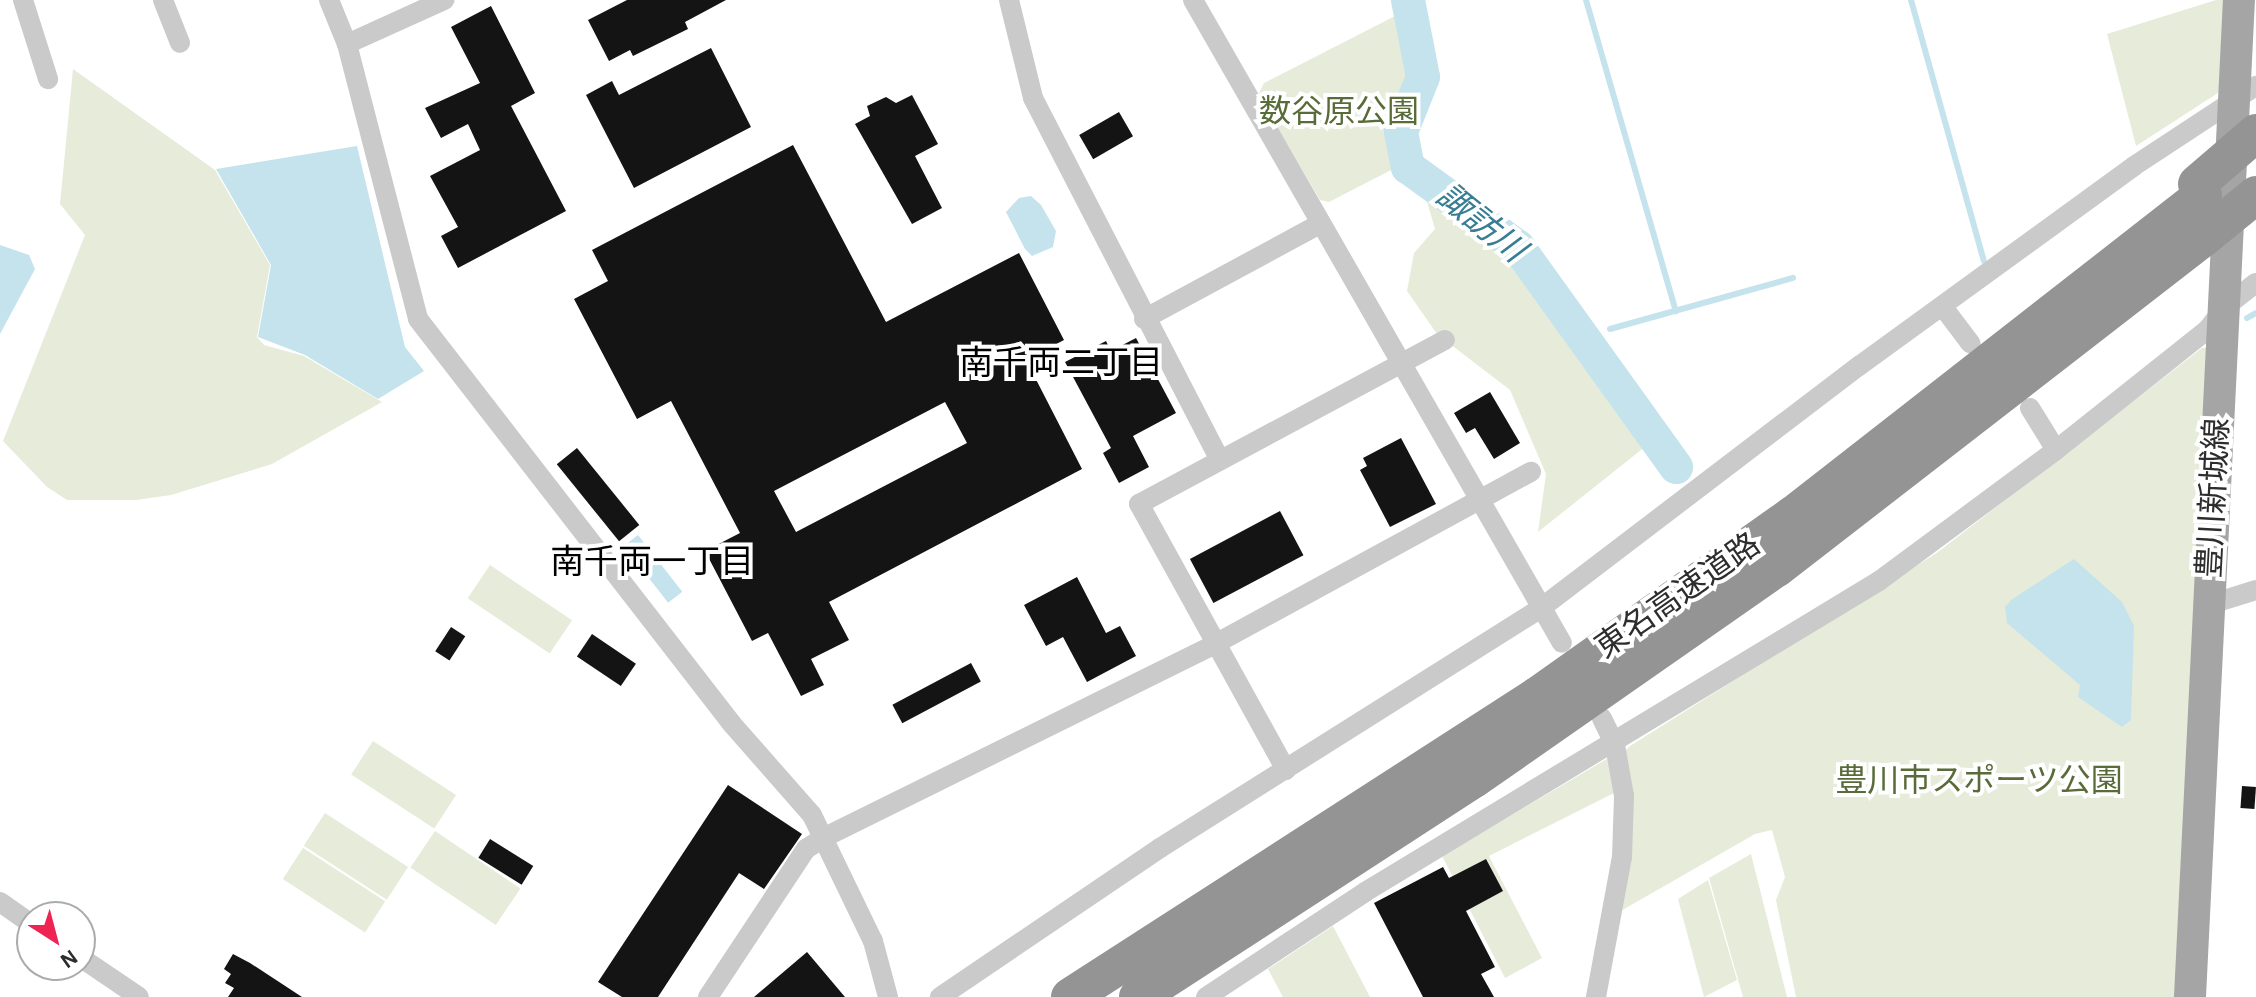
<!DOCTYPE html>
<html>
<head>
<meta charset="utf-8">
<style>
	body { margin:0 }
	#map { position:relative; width:2256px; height:997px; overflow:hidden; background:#fff; font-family:"Alegreya Sans","Noto Sans JP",sans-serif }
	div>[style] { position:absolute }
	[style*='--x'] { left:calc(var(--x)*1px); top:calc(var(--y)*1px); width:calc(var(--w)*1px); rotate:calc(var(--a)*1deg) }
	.green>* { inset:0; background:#e6ecd9; transform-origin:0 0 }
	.water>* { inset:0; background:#c4e3ed; transform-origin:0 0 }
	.stream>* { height:6px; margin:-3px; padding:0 3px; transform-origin:3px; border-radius:3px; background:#c4e3ed }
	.river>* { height:34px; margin:-17px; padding:0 17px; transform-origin:17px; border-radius:17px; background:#c4e3ed }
	.building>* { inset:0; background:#141414; transform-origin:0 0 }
	.street>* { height:20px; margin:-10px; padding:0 10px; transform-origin:10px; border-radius:10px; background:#cacaca }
	.primary>* { height:32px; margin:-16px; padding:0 16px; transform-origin:16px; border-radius:16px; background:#a5a5a5 }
	.highway>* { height:38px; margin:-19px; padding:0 19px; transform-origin:19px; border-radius:19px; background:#949494 }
	.highway-bridge>* { height:38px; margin:-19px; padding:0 19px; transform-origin:19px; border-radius:19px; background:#949494 }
	span { translate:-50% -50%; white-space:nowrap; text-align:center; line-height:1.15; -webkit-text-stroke:8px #fff; paint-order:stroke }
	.park-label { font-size:32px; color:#586b38 }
	.street-label { font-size:32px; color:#2d2d2d }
	.water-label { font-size:34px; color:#377d93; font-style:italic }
	.neighbourhood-label { font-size:34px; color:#000 }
	.north { position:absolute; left:16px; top:901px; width:80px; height:80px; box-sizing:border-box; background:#fff; border:2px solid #ababab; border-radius:50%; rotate:144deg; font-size:22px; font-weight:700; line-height:32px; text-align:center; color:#2d2d2d }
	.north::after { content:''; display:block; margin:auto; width:28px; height:36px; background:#ef2452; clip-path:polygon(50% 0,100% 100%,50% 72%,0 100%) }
</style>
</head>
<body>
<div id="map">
	<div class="green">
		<div style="clip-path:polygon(2216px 0,2226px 0,2224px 89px,2136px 146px,2107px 34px)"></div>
		<div style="clip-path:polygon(1397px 15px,1404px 18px,1412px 71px,1396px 128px,1400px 159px,1395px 168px,1329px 202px,1320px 200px,1258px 95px,1264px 83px)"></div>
		<div style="clip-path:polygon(73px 69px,215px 170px,270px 265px,257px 337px,264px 345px,304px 356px,382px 402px,272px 464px,171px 495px,136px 500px,67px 500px,47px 487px,3px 441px,85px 235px,60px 204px)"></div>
		<div style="clip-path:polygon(1424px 191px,1519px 260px,1651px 442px,1538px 532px,1546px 474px,1510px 390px,1437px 334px,1407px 291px,1414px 253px,1435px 229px)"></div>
		<div style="clip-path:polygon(2202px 348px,2211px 348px,2180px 997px,1796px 997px,1776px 900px,1785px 877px,1772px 830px,1755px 834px,1619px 912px,1625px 751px,1630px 746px,1938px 552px)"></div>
		<div style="left:490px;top:565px;width:99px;height:40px;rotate:34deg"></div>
		<div style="left:373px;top:741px;width:99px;height:40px;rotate:33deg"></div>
		<div style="clip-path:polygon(1610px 757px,1618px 791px,1489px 856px,1542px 958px,1505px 978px,1442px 856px)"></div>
		<div style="left:325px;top:813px;width:99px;height:39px;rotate:33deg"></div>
		<div style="left:435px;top:831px;width:103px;height:44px;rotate:34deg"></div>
		<div style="left:303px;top:848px;width:98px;height:37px;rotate:33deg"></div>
		<div style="clip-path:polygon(1751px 854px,1787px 997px,1743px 997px,1709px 878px)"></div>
		<div style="clip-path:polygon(1708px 880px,1737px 980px,1704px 997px,1678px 899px)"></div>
		<div style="clip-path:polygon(1333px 926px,1370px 997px,1283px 997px,1268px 969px)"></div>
	</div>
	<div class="water">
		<div style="clip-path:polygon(357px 146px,405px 347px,424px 371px,378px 399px,305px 355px,258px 337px,271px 265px,216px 169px)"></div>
		<div style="clip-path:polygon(1019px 198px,1031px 196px,1041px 205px,1056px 231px,1053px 247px,1032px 256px,1025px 249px,1006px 212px)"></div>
		<div style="clip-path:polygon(0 245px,29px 255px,35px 269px,0 334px)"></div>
		<div style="left:638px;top:535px;width:72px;height:18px;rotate:52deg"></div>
		<div style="clip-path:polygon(2074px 559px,2122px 602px,2134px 626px,2131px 720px,2122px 727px,2078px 697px,2080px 685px,2007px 623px,2005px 607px,2011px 600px)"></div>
	</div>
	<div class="stream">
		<div style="--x:1586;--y:0;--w:324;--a:73.9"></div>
		<div style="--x:1911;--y:0;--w:271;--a:74.4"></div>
		<div style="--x:2247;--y:318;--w:10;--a:-29"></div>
		<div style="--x:1610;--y:329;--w:190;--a:-15.6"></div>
	</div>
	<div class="river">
		<div style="--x:1408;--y:0;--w:78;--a:79"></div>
		<div style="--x:1423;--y:77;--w:59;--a:111.8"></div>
		<div style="--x:1401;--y:132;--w:36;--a:79"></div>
		<div style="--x:1408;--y:167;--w:136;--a:36"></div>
		<div style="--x:1518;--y:247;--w:271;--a:54.3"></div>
	</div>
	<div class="building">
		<div style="clip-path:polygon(627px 0,726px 0,685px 22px,688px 29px,633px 56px,630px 50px,609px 61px,588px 20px)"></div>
		<div style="clip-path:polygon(491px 6px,535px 93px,511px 106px,566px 211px,458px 268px,441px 236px,458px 227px,430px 176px,480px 150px,468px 124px,441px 138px,425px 108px,480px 83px,451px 27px)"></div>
		<div style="clip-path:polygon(711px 48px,751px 127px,634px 188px,586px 95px,612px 81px,619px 95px)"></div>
		<div style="clip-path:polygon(912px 95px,938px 144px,915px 156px,942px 208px,912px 224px,855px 124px,870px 116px,867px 106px,886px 97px,896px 103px)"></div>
		<div style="left:1119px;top:112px;width:28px;height:46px;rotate:60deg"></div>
		<div style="clip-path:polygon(evenodd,793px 145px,886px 322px,1019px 253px,1064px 340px,1026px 360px,1082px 469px,829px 602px,849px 640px,811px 659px,824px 685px,801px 696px,768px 633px,752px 641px,705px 551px,740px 533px,671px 401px,637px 419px,574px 299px,608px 281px,592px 250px,793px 145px,945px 402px,967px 443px,796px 532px,774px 491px,945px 402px)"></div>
		<div style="clip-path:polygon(1136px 338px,1176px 413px,1133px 436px,1149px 467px,1119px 483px,1103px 453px,1111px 448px,1065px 362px,1106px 341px,1111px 351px)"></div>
		<div style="clip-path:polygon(1490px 392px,1520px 443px,1494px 459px,1475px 428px,1466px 433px,1454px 413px)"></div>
		<div style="clip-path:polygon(1401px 438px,1436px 504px,1390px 527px,1360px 470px,1367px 466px,1363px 458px)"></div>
		<div style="left:577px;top:448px;width:99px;height:26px;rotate:51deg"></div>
		<div style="left:1280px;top:511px;width:50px;height:102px;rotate:62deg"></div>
		<div style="clip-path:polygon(1077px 577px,1106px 633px,1120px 626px,1136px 656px,1087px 682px,1063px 637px,1046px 646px,1024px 605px)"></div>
		<div style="left:451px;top:627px;width:17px;height:29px;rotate:33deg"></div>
		<div style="left:592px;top:634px;width:53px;height:27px;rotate:34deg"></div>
		<div style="left:971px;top:663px;width:21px;height:89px;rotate:62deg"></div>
		<div style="clip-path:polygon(728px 785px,802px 834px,764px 889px,739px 873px,658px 997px,622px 997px,598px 982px)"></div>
		<div style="left:2242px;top:786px;width:14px;height:22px;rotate:4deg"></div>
		<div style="left:490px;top:839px;width:51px;height:22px;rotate:32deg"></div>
		<div style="clip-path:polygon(1486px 859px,1503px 891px,1466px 911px,1495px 967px,1481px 974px,1494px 997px,1423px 997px,1374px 903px,1443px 867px,1449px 878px)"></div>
		<div style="clip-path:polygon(807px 952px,845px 997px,754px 997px)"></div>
		<div style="clip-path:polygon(233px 954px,250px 963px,302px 997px,228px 997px,234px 988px,225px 983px,231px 974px,224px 969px)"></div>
	</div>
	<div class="street">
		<div style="--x:23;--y:0;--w:83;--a:72.4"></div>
		<div style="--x:163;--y:0;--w:46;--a:68.4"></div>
		<div style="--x:329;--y:0;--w:48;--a:67.8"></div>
		<div style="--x:347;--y:44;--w:284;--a:75.5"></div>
		<div style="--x:418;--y:319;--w:512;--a:52.21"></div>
		<div style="--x:732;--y:724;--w:121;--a:48.7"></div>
		<div style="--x:812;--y:815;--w:140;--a:64.2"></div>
		<div style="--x:873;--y:941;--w:58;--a:75"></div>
		<div style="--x:1009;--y:0;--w:101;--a:76.2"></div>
		<div style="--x:1033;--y:98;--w:407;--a:62.7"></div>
		<div style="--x:1193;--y:0;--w:741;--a:60.15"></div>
		<div style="--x:347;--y:44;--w:107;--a:-24.4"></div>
		<div style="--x:1943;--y:307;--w:46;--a:52.9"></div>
		<div style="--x:1144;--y:319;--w:200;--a:-28.4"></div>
		<div style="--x:2030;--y:408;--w:49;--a:58.2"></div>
		<div style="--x:2208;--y:605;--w:50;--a:-17.4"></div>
		<div style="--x:1286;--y:770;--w:304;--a:-118.9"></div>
		<div style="--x:1139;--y:504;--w:347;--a:-28.2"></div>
		<div style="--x:0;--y:902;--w:39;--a:35"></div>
		<div style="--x:80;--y:957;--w:71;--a:34.1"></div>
		<div style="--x:708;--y:997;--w:178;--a:-56.5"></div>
		<div style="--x:806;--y:849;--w:20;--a:-33"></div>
		<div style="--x:823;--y:838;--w:437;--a:-26.3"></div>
		<div style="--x:1215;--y:644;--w:360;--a:-28.6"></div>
		<div style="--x:940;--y:997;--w:266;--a:-34.1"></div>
		<div style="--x:1160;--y:848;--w:450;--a:-32.2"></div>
		<div style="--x:1541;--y:608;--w:400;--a:-37.3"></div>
		<div style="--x:1859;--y:366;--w:340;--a:-36"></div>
		<div style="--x:2134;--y:166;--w:146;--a:-33.3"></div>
		<div style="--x:1206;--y:997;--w:191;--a:-33.4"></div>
		<div style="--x:1365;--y:892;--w:601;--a:-31.18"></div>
		<div style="--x:1879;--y:581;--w:220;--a:-36.5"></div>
		<div style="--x:2056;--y:450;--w:194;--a:-38.5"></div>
		<div style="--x:2208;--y:329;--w:28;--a:-52"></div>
		<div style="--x:2225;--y:307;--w:39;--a:-38"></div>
		<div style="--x:1596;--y:997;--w:142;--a:-79.5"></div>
		<div style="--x:1622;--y:857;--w:61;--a:-88.1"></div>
		<div style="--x:1624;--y:796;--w:52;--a:-100"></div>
		<div style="--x:1615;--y:745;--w:30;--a:-116"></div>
	</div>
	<div class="primary">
		<div style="--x:2190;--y:997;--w:998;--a:-87.19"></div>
	</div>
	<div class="highway">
		<div style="--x:1070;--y:997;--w:556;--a:-32.8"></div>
		<div style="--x:1537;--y:696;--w:314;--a:-35.3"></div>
		<div style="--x:1793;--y:515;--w:520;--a:-37.97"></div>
		<div style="--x:1138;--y:997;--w:401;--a:-33"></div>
		<div style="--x:1474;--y:779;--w:369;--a:-34.9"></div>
		<div style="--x:1777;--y:568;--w:545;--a:-37.77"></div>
	</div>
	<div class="highway-bridge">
		<div style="--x:2197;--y:184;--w:78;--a:-40.8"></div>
		<div style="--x:2208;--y:234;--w:62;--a:-39.1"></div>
	</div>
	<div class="park-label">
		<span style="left:1339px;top:112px">数谷原公園</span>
		<span style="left:1979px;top:781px">豊川市スポーツ公園</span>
	</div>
	<div class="street-label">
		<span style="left:2214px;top:498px;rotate:-87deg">豊川新城線</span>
		<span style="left:1678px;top:596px;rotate:-35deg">東名高速道路</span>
	</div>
	<div class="water-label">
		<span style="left:1480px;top:224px;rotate:39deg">諏訪川</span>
	</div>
	<div class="neighbourhood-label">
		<span style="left:1061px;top:365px">南千両二丁目</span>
		<span style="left:652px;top:564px">南千両一丁目</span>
	</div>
	<div class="north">N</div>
</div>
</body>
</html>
